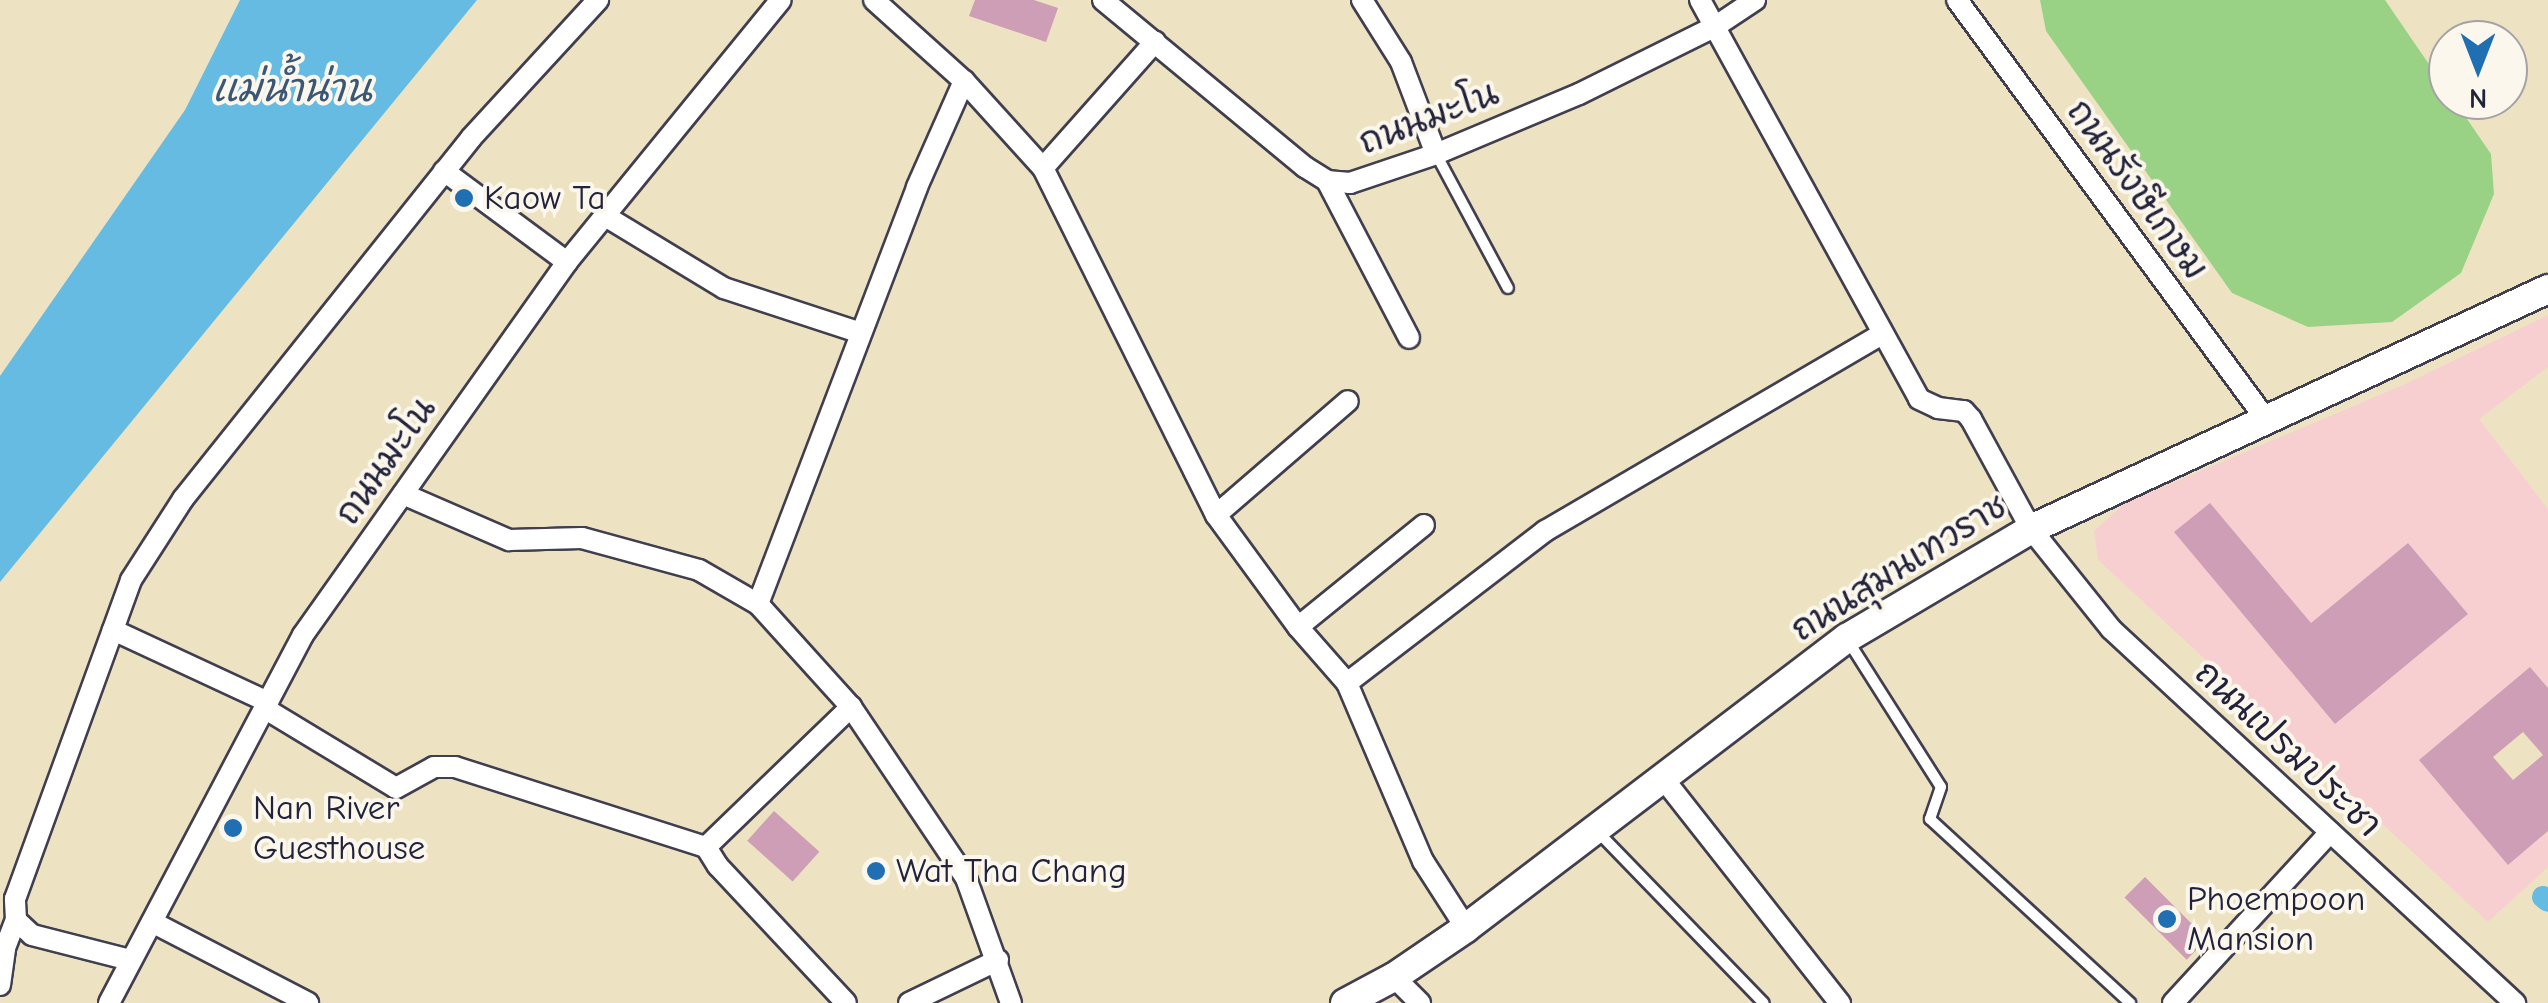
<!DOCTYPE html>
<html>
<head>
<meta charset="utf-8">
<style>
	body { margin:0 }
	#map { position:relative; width:2548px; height:1003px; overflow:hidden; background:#ede3c3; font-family:"Comic Neue","Playpen Sans Thai",sans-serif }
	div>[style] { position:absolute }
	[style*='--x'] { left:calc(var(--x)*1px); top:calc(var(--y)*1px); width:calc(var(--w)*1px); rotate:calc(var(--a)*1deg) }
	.built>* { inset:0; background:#f7cfd1 }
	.green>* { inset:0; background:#9ad285 }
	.water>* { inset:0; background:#66bbe2 }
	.canal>* { height:22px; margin:-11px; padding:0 11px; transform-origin:11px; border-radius:11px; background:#66bbe2 }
	.building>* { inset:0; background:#cd9eb5; transform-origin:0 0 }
	.roads { filter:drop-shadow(2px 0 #403f4f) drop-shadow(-2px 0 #403f4f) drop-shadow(0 2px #403f4f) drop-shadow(0 -2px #403f4f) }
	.lane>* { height:10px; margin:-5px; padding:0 5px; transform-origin:5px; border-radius:5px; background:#fff }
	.street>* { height:20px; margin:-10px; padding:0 10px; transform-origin:10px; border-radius:10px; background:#fff }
	.secondary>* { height:28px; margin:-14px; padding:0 14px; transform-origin:14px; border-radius:14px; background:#fff }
	.dots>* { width:28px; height:28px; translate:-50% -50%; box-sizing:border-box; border:5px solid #fbf7ec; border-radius:50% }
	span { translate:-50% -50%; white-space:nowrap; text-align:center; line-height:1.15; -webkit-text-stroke:8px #fbf7ec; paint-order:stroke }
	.street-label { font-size:35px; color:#22223b }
	.poi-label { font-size:35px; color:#22223b }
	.left { translate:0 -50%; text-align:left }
	.water-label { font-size:38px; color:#3a5875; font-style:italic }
	.north { position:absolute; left:2428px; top:20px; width:100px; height:100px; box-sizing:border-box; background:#fbf7ec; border:2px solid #a4a2a5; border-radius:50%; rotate:180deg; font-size:28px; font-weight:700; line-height:40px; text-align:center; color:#22223b }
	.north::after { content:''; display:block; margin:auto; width:35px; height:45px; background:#1f6fb2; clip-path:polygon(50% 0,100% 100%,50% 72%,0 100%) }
</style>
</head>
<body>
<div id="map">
	<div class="built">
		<div style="clip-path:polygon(evenodd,2548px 315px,2548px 367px,2479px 419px,2548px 509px,2548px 688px,2530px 667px,2419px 760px,2508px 865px,2548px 831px,2548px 867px,2488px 922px,2098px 560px,2094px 531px,2125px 503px,2403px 385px,2548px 315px,2210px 503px,2311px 623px,2408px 543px,2468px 614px,2335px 724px,2175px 533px,2210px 503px)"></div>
	</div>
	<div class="green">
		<div style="clip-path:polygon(2040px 0,2385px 0,2448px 92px,2448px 100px,2454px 100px,2491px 154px,2494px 194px,2461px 273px,2392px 322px,2308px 327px,2232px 293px,2046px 31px)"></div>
	</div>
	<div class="water">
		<div style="clip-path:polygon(240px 0,477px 0,0 582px,0 376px,185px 110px)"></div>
	</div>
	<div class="canal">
		<div style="--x:2543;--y:897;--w:6;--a:39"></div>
	</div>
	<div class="building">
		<div style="clip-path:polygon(975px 0,1034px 0,1058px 8px,1046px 42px,969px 16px)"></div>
		<div style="clip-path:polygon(2210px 503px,2311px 623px,2408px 543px,2468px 614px,2335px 724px,2174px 532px)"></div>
		<div style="clip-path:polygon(evenodd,2530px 667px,2548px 688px,2548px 831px,2508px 865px,2419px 760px,2530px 667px,2523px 732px,2543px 755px,2513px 780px,2493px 757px,2523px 732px)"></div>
		<div style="left:774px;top:811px;width:61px;height:40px;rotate:42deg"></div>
		<div style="left:2145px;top:877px;width:88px;height:29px;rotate:45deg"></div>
	</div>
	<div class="roads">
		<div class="lane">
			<div style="--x:1436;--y:154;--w:152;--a:61.8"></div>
			<div style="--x:1847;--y:639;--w:175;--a:57.6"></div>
			<div style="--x:1941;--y:787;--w:34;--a:109"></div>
			<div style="--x:1930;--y:819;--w:272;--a:42.6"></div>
			<div style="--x:1598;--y:832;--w:238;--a:45.9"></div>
		</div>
		<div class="street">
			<div style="--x:874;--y:0;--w:121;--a:42"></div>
			<div style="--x:964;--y:81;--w:118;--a:47.8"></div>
			<div style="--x:1043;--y:168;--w:388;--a:63.5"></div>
			<div style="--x:1216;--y:515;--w:139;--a:53.8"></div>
			<div style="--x:1298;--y:627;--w:74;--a:48.8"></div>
			<div style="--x:1347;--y:683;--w:194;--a:66.9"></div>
			<div style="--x:1423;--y:861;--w:80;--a:57.3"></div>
			<div style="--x:1103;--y:0;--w:262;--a:39.6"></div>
			<div style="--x:1305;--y:167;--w:26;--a:32"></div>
			<div style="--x:1327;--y:181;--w:23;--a:5"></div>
			<div style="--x:1350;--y:183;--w:91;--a:-18.6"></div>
			<div style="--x:1436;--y:154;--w:155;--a:-22.8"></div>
			<div style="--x:1579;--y:94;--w:153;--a:-26.4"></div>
			<div style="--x:1716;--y:26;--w:47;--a:-33.7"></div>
			<div style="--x:1362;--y:0;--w:73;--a:57.8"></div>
			<div style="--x:1401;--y:62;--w:98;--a:69.2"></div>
			<div style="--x:1700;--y:0;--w:455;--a:61.2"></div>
			<div style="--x:1919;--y:399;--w:21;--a:25"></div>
			<div style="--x:1938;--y:408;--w:26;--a:7"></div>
			<div style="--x:1964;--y:411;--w:11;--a:49"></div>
			<div style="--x:1971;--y:419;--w:125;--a:61.4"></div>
			<div style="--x:2031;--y:529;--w:128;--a:51.3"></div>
			<div style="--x:2111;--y:629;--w:551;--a:42.79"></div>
			<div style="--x:1957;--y:0;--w:519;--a:53.62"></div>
			<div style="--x:1043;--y:168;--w:169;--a:-48.4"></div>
			<div style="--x:444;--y:171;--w:153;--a:36.5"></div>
			<div style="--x:1327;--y:181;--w:177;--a:62.4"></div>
			<div style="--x:605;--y:216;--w:139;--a:31.2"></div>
			<div style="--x:724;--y:288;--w:144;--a:18.2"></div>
			<div style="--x:403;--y:494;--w:116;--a:23.5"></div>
			<div style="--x:509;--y:540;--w:73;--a:-1.6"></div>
			<div style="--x:582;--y:538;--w:121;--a:15.3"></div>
			<div style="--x:699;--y:570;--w:68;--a:30"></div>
			<div style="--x:758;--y:604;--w:139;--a:47.9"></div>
			<div style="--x:851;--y:707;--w:206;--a:56.1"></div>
			<div style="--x:966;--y:878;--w:133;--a:70.2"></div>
			<div style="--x:1216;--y:515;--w:174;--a:-40.8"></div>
			<div style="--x:758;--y:604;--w:446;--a:-69.1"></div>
			<div style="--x:917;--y:187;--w:116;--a:-66.1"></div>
			<div style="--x:1298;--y:627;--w:162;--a:-39"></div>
			<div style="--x:113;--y:630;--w:171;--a:24.9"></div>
			<div style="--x:1347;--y:683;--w:250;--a:-37.5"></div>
			<div style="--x:1545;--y:531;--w:389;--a:-30.3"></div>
			<div style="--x:264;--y:708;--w:154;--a:31.2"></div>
			<div style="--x:396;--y:788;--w:43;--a:-28.9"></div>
			<div style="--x:434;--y:767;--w:21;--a:0"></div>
			<div style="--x:455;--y:767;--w:263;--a:17.7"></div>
			<div style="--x:706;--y:847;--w:22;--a:58"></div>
			<div style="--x:718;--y:866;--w:187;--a:46.9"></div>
			<div style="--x:1662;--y:777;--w:288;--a:51.8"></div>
			<div style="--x:706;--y:847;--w:202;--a:-44"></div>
			<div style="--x:152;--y:922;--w:176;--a:27.4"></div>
			<div style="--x:130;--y:960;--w:101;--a:-165.7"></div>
			<div style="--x:32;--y:935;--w:22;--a:-137"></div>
			<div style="--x:16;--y:920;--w:21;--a:-93"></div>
			<div style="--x:15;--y:899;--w:339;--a:-70"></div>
			<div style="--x:131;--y:580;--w:96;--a:-57.3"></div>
			<div style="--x:183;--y:499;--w:462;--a:-51.4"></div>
			<div style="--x:471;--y:138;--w:188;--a:-47.4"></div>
			<div style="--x:1394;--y:977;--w:37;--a:45"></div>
			<div style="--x:0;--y:985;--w:37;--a:-82"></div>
			<div style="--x:5;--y:948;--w:30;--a:-69"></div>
			<div style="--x:109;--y:1003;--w:416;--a:-62.2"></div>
			<div style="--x:303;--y:635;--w:457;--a:-54.7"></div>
			<div style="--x:567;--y:262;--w:338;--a:-50.8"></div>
			<div style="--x:909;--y:1003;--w:99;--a:-25.8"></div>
			<div style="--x:2173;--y:1003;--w:232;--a:-47.4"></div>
		</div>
		<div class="secondary">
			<div style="--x:1345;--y:1003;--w:55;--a:-28"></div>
			<div style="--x:1394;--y:977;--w:87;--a:-34.2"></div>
			<div style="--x:1466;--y:928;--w:479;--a:-37.3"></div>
			<div style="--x:1847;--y:638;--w:214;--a:-30.6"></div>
			<div style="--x:2031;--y:529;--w:570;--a:-24.9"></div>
		</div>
	</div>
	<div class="dots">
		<div style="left:464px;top:198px;background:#1f6fb2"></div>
		<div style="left:233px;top:828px;background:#1f6fb2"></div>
		<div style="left:876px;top:871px;background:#1f6fb2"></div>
		<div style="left:2167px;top:919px;background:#1f6fb2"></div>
	</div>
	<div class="street-label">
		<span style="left:1429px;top:118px;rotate:-21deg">ถนนมะโน</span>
		<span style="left:2137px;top:190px;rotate:54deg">ถนนรังษีเกษม</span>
		<span style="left:386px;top:461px;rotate:-55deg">ถนนมะโน</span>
		<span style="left:1899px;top:568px;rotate:-32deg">ถนนสุมนเทวราช</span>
		<span style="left:2288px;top:749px;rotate:43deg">ถนนเปรมประชา</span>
	</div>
	<div class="poi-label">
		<span class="left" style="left:484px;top:198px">Kaow Ta</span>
		<span class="left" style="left:253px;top:828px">Nan River<br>Guesthouse</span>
		<span class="left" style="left:896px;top:871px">Wat Tha Chang</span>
		<span class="left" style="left:2187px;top:919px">Phoempoon<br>Mansion</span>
	</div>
	<div class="water-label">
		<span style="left:292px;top:90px">แม่น้ำน่าน</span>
	</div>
	<div class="north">N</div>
</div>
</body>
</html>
